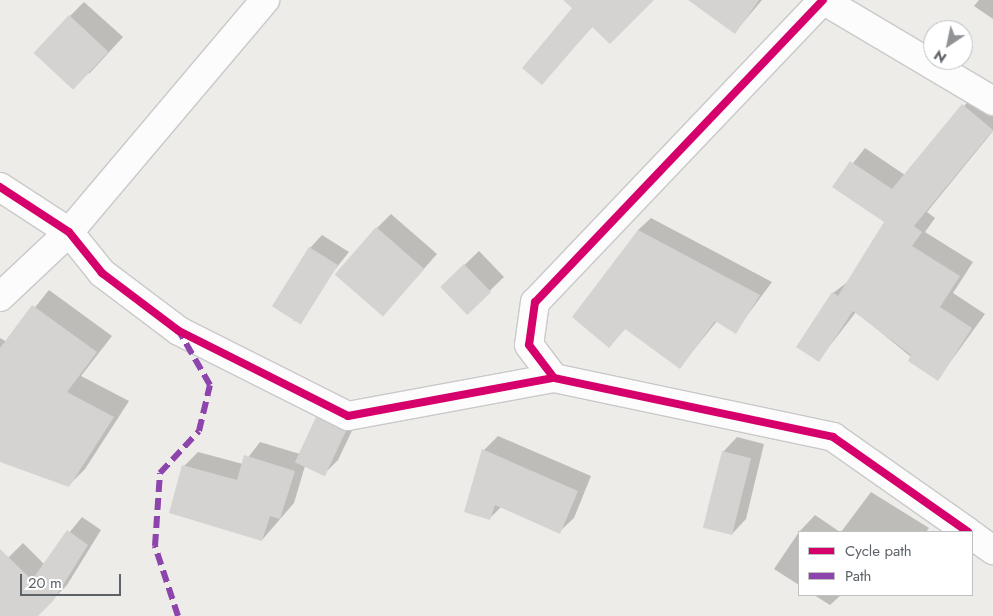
<!DOCTYPE html>
<html>
<head>
<meta charset="utf-8">
<style>
	body { margin:0 }
	#map { position:relative; width:993px; height:616px; overflow:hidden; background:#eeece8; font-family:Jost,sans-serif }
	div>[style] { position:absolute }
	[style*='--x'] { left:calc(var(--x)*1px); top:calc(var(--y)*1px); width:calc(var(--w)*1px); rotate:calc(var(--a)*1deg) }
	.shadow>* { inset:0; background:#0003; transform-origin:0 0 }
	.building>* { inset:0; background:#d5d3d1; transform-origin:0 0 }
	.roads { filter:drop-shadow(1px 0 #c9c9c9) drop-shadow(-1px 0 #c9c9c9) drop-shadow(0 1px #c9c9c9) drop-shadow(0 -1px #c9c9c9) }
	.minor>* { height:28px; margin:-14px; padding:0 14px; transform-origin:14px; border-radius:14px; background:#fcfcfc }
	.quiet>* { height:6px; margin-top:-3px; transform-origin:0; background:repeating-linear-gradient(90deg,#8e44ad 0 12px,transparent 0 18px) }
	.cycleway>* { height:8px; margin:-4px; padding:0 4px; transform-origin:4px; border-radius:4px; background:#d6006c }
	span { translate:-50% -50%; white-space:nowrap; text-align:center; line-height:1.15; -webkit-text-stroke:4px #fff; paint-order:stroke }
	.legend { position:absolute; left:798px; top:531px; width:175px; height:65px; box-sizing:border-box; background:#fff; border:1px solid #bec0c2; margin:0; padding:6px 9px; list-style:none; font-size:15px; color:#5d6267 }
	.legend li { display:flex; align-items:center; gap:10px; height:25px }
	.legend b { width:25px; border:1px solid #bec0c2 }
	.north { position:absolute; left:923px; top:20px; width:50px; height:50px; box-sizing:border-box; background:#fff; border:1px solid #bec0c2; border-radius:50%; rotate:214deg; font-size:14px; font-weight:700; line-height:20px; text-align:center; color:#5d6267 }
	.north::after { content:''; display:block; margin:auto; width:18px; height:22px; background:#909294; clip-path:polygon(50% 0,100% 100%,50% 72%,0 100%) }
	.scale { position:absolute; left:20px; top:574px; width:101px; height:22px; box-sizing:border-box; border:2px solid #5d6267; border-top:0; padding-left:6px; font-size:15px; line-height:18px; white-space:nowrap; color:#5d6267; -webkit-text-stroke:4px #fff; paint-order:stroke }
</style>
</head>
<body>
<div id="map">
	<div class="shadow">
		<div style="clip-path:polygon(580px 0,652px 0,593px 26px,542px 83px)"></div>
		<div style="clip-path:polygon(690px 0,762px 0,735px 32px)"></div>
		<div style="clip-path:polygon(979px 0,993px 0,993px 19px,974px 6px)"></div>
		<div style="clip-path:polygon(84px 2px,123px 37px,89px 74px,70px 16px)"></div>
		<div style="clip-path:polygon(977px 91px,993px 104px,993px 131px,927px 212px,935px 218px,925px 232px,973px 262px,953px 293px,985px 314px,938px 379px,856px 312px,818px 361px,833px 293px,849px 281px,886px 222px,834px 187px,865px 148px,905px 175px)"></div>
		<div style="clip-path:polygon(391px 214px,437px 254px,383px 315px,377px 228px)"></div>
		<div style="clip-path:polygon(651px 218px,772px 282px,735px 332px,717px 321px,680px 367px,626px 328px,609px 346px,638px 230px)"></div>
		<div style="clip-path:polygon(322px 235px,349px 252px,293px 322px,310px 248px)"></div>
		<div style="left:479px;top:251px;width:36px;height:52px;rotate:46deg"></div>
		<div style="clip-path:polygon(49px 290px,112px 336px,81px 376px,129px 401px,85px 469px,69px 485px,0 460px,0 338px,7px 342px)"></div>
		<div style="clip-path:polygon(331px 404px,359px 416px,338px 460px,324px 474px,305px 466px,294px 503px,262px 540px,184px 466px,198px 452px,243px 464px,260px 442px,300px 454px,317px 418px)"></div>
		<div style="clip-path:polygon(498px 436px,591px 476px,574px 518px,559px 532px,502px 506px,490px 518px,484px 450px)"></div>
		<div style="clip-path:polygon(737px 437px,764px 444px,746px 519px,732px 534px,723px 452px)"></div>
		<div style="clip-path:polygon(871px 492px,929px 528px,926px 532px,841px 532px)"></div>
		<div style="clip-path:polygon(815px 515px,840px 532px,799px 532px)"></div>
		<div style="clip-path:polygon(82px 517px,101px 530px,67px 585px,37px 616px,5px 616px,0 611px,0 566px,23px 543px,44px 564px)"></div>
		<div style="clip-path:polygon(799px 532px,799px 585px,774px 569px)"></div>
		<div style="clip-path:polygon(814px 595px,841px 595px,830px 605px)"></div>
	</div>
	<div class="building">
		<div style="clip-path:polygon(563px 0,654px 0,610px 44px,592px 27px,542px 85px,522px 68px,572px 8px)"></div>
		<div style="clip-path:polygon(688px 0,759px 0,735px 34px)"></div>
		<div style="left:69px;top:15px;width:54px;height:52px;rotate:43deg"></div>
		<div style="clip-path:polygon(962px 104px,993px 130px,914px 226px,922px 232px,912px 246px,960px 276px,940px 307px,972px 328px,938px 381px,908px 361px,911px 355px,853px 311px,819px 362px,796px 347px,832px 292px,838px 296px,884px 222px,832px 187px,850px 161px,892px 189px)"></div>
		<div style="left:376px;top:227px;width:64px;height:63px;rotate:41deg"></div>
		<div style="clip-path:polygon(638px 230px,760px 295px,736px 334px,715px 321px,680px 369px,625px 329px,609px 348px,572px 317px)"></div>
		<div style="left:309px;top:247px;width:34px;height:70px;rotate:32deg"></div>
		<div style="left:464px;top:264px;width:39px;height:33px;rotate:46deg"></div>
		<div style="clip-path:polygon(32px 305px,97px 352px,67px 392px,114px 417px,69px 487px,0 462px,0 348px)"></div>
		<div style="left:316px;top:417px;width:33px;height:50px;rotate:25deg"></div>
		<div style="clip-path:polygon(482px 449px,578px 491px,560px 534px,495px 505px,490px 520px,464px 512px)"></div>
		<div style="left:722px;top:451px;width:30px;height:79px;rotate:14deg"></div>
		<div style="clip-path:polygon(244px 455px,295px 471px,280px 519px,270px 516px,262px 541px,169px 513px,182px 465px,237px 480px)"></div>
		<div style="clip-path:polygon(67px 530px,88px 545px,53px 601px,38px 616px,0 616px,0 549px,32px 580px)"></div>
	</div>
	<div class="roads">
		<div class="minor">
			<div style="--x:823;--y:0;--w:417;--a:133.6"></div>
			<div style="--x:535;--y:302;--w:43;--a:97.9"></div>
			<div style="--x:529;--y:345;--w:41;--a:52.9"></div>
			<div style="--x:554;--y:378;--w:285;--a:11.9"></div>
			<div style="--x:833;--y:437;--w:165;--a:35.1"></div>
			<div style="--x:823;--y:0;--w:198;--a:30.7"></div>
			<div style="--x:0;--y:187;--w:82;--a:33.1"></div>
			<div style="--x:69;--y:232;--w:53;--a:51.2"></div>
			<div style="--x:102;--y:273;--w:96;--a:37"></div>
			<div style="--x:179;--y:331;--w:189;--a:26.7"></div>
			<div style="--x:348;--y:416;--w:209;--a:-10.5"></div>
			<div style="--x:0;--y:297;--w:95;--a:-43.3"></div>
			<div style="--x:69;--y:232;--w:304;--a:-49.8"></div>
			<div style="--x:972;--y:535;--w:26;--a:36"></div>
		</div>
	</div>
	<div class="quiet">
		<div style="--x:178;--y:616;--w:74;--a:-108.2"></div>
		<div style="--x:155;--y:546;--w:73;--a:-86.1"></div>
		<div style="--x:160;--y:473;--w:57;--a:-47.1"></div>
		<div style="--x:199;--y:431;--w:47;--a:-76.6"></div>
		<div style="--x:210;--y:385;--w:60;--a:-120"></div>
	</div>
	<div class="cycleway">
		<div style="--x:823;--y:0;--w:417;--a:133.6"></div>
		<div style="--x:535;--y:302;--w:43;--a:97.9"></div>
		<div style="--x:529;--y:345;--w:41;--a:52.9"></div>
		<div style="--x:554;--y:378;--w:285;--a:11.9"></div>
		<div style="--x:833;--y:437;--w:165;--a:35.1"></div>
		<div style="--x:0;--y:187;--w:82;--a:33.1"></div>
		<div style="--x:69;--y:232;--w:53;--a:51.2"></div>
		<div style="--x:102;--y:273;--w:96;--a:37"></div>
		<div style="--x:179;--y:331;--w:189;--a:26.7"></div>
		<div style="--x:348;--y:416;--w:209;--a:-10.5"></div>
	</div>
	<ul class="legend">
	<li><b style="height:6px;background:#d6006c"></b>Cycle path</li>
	<li><b style="height:6px;background:#8e44ad"></b>Path</li>
	</ul>
	<div class="north">N</div>
	<div class="scale">20 m</div>
</div>
</body>
</html>
